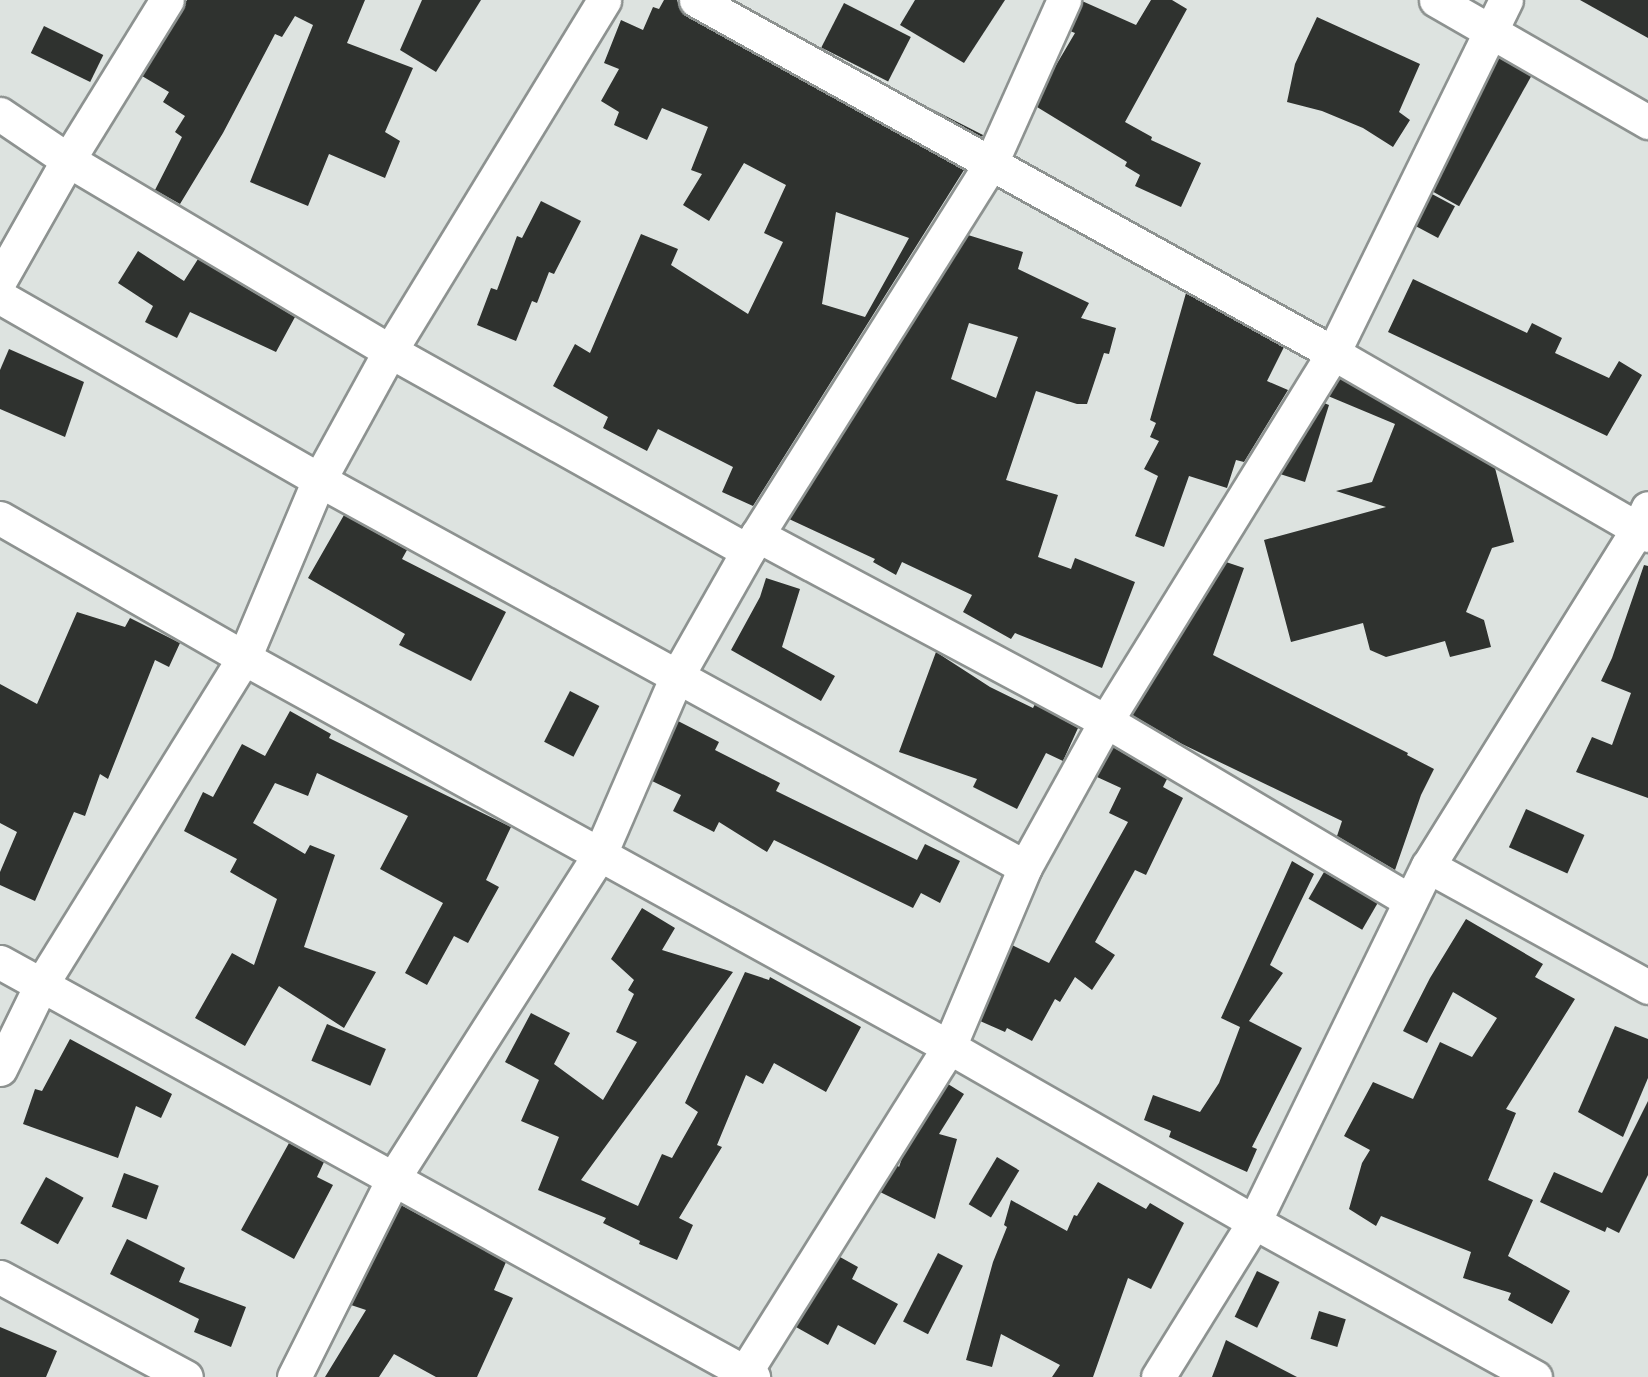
<!DOCTYPE html>
<html>
<head>
<meta charset="utf-8">
<style>
	body { margin:0 }
	#map { position:relative; width:1648px; height:1377px; overflow:hidden; background:#dde3e0; font-family:Poppins,sans-serif }
	div>[style] { position:absolute }
	[style*='--x'] { left:calc(var(--x)*1px); top:calc(var(--y)*1px); width:calc(var(--w)*1px); rotate:calc(var(--a)*1deg) }
	.building>* { inset:0; background:#2f322f; transform-origin:0 0 }
	.roads { filter:drop-shadow(2px 0 #8d9290) drop-shadow(-2px 0 #8d9290) drop-shadow(0 2px #8d9290) drop-shadow(0 -2px #8d9290) }
	.street>* { height:33px; margin:-16.5px; padding:0 16.5px; transform-origin:16.5px; border-radius:16.5px; background:#fff }
	.secondary>* { height:33px; margin:-16.5px; padding:0 16.5px; transform-origin:16.5px; border-radius:16.5px; background:#fff }
	span { translate:-50% -50%; white-space:nowrap; text-align:center; line-height:1.15; -webkit-text-stroke:6px #dde3e0; paint-order:stroke }
</style>
</head>
<body>
<div id="map">
	<div class="building">
		<div style="clip-path:polygon(187px 0,365px 0,347px 43px,413px 68px,385px 132px,400px 141px,385px 178px,329px 154px,308px 206px,250px 182px,313px 25px,295px 16px,282px 37px,275px 34px,223px 133px,180px 204px,155px 190px,182px 137px,175px 132px,185px 116px,163px 102px,169px 92px,142px 76px)"></div>
		<div style="clip-path:polygon(422px 0,481px 0,436px 72px,400px 50px)"></div>
		<div style="clip-path:polygon(evenodd,664px 0,677px 0,680px 9px,687px 16px,964px 170px,753px 506px,722px 492px,733px 467px,658px 429px,647px 451px,603px 428px,608px 417px,553px 386px,575px 344px,590px 353px,641px 234px,678px 249px,671px 265px,748px 314px,783px 242px,764px 233px,786px 185px,744px 163px,709px 221px,683px 205px,702px 174px,691px 170px,708px 127px,662px 108px,647px 140px,614px 125px,619px 112px,601px 101px,619px 69px,604px 63px,621px 20px,643px 30px,653px 7px,659px 9px,664px 0,836px 212px,909px 238px,865px 317px,822px 304px,836px 212px)"></div>
		<div style="clip-path:polygon(915px 0,1005px 0,964px 63px,900px 25px)"></div>
		<div style="clip-path:polygon(1151px 0,1172px 0,1187px 9px,1125px 122px,1152px 137px,1151px 140px,1201px 163px,1181px 207px,1135px 186px,1140px 175px,1125px 166px,1127px 162px,1037px 107px,1052px 72px,1075px 33px,1070px 31px,1082px 1px,1136px 25px)"></div>
		<div style="clip-path:polygon(1580px 0,1648px 0,1648px 38px)"></div>
		<div style="left:844px;top:3px;width:75px;height:50px;rotate:27deg"></div>
		<div style="clip-path:polygon(1317px 17px,1420px 64px,1399px 112px,1410px 120px,1393px 147px,1363px 128px,1322px 111px,1287px 102px,1295px 64px)"></div>
		<div style="left:44px;top:26px;width:66px;height:30px;rotate:26deg"></div>
		<div style="left:1499px;top:58px;width:37px;height:149px;rotate:29deg"></div>
		<div style="clip-path:polygon(926px 106px,983px 135px,982px 137px)"></div>
		<div style="left:1432px;top:194px;width:26px;height:36px;rotate:28deg"></div>
		<div style="clip-path:polygon(541px 201px,581px 221px,554px 274px,549px 272px,537px 303px,532px 301px,516px 341px,477px 325px,491px 288px,497px 290px,517px 236px,522px 238px)"></div>
		<div style="clip-path:polygon(evenodd,968px 235px,1023px 252px,1018px 269px,1089px 303px,1081px 318px,1116px 328px,1109px 354px,1104px 353px,1087px 404px,1077px 404px,1036px 391px,1006px 480px,1058px 495px,1038px 557px,1071px 569px,1075px 558px,1135px 582px,1102px 668px,1015px 633px,1011px 639px,963px 612px,972px 595px,902px 562px,896px 575px,873px 562px,875px 559px,789px 519px,968px 235px,969px 323px,1018px 337px,996px 398px,951px 379px,969px 323px)"></div>
		<div style="clip-path:polygon(138px 251px,184px 281px,198px 259px,295px 317px,276px 352px,190px 312px,177px 338px,145px 322px,153px 306px,118px 283px)"></div>
		<div style="clip-path:polygon(1413px 279px,1527px 333px,1532px 323px,1562px 338px,1555px 353px,1609px 378px,1619px 361px,1642px 375px,1607px 436px,1388px 332px)"></div>
		<div style="clip-path:polygon(1186px 293px,1284px 347px,1267px 381px,1288px 390px,1244px 462px,1236px 460px,1227px 488px,1189px 476px,1164px 547px,1135px 536px,1158px 476px,1144px 469px,1159px 441px,1150px 437px,1156px 423px,1150px 420px)"></div>
		<div style="clip-path:polygon(9px 349px,84px 382px,65px 437px,0 409px,0 370px)"></div>
		<div style="clip-path:polygon(1339px 378px,1495px 468px,1514px 542px,1492px 548px,1466px 612px,1484px 620px,1491px 647px,1450px 657px,1445px 641px,1386px 657px,1370px 650px,1363px 623px,1291px 642px,1264px 540px,1386px 507px,1336px 491px,1372px 482px,1395px 424px,1328px 396px)"></div>
		<div style="clip-path:polygon(1324px 403px,1329px 405px,1305px 482px,1280px 474px)"></div>
		<div style="clip-path:polygon(344px 515px,407px 550px,402px 559px,506px 612px,471px 681px,399px 645px,405px 634px,308px 578px)"></div>
		<div style="clip-path:polygon(1226px 562px,1244px 568px,1213px 655px,1408px 753px,1407px 755px,1434px 769px,1421px 795px,1395px 870px,1337px 836px,1342px 821px,1182px 744px,1132px 715px)"></div>
		<div style="clip-path:polygon(1644px 565px,1648px 566px,1648px 798px,1576px 772px,1592px 737px,1612px 745px,1631px 693px,1601px 681px,1612px 658px)"></div>
		<div style="clip-path:polygon(766px 578px,800px 589px,782px 647px,835px 676px,821px 701px,731px 650px,760px 597px)"></div>
		<div style="clip-path:polygon(77px 612px,125px 627px,130px 618px,180px 643px,169px 667px,155px 660px,108px 779px,100px 774px,85px 816px,74px 812px,35px 901px,0 885px,0 872px,17px 832px,0 823px,0 684px,37px 704px)"></div>
		<div style="clip-path:polygon(936px 652px,990px 687px,1033px 708px,1035px 704px,1078px 728px,1063px 761px,1046px 753px,1017px 809px,973px 787px,977px 779px,899px 752px)"></div>
		<div style="left:570px;top:691px;width:33px;height:57px;rotate:27deg"></div>
		<div style="clip-path:polygon(290px 711px,331px 734px,329px 738px,511px 827px,486px 880px,499px 887px,468px 943px,454px 936px,427px 985px,405px 973px,443px 903px,380px 869px,408px 816px,317px 773px,308px 796px,275px 783px,253px 823px,305px 854px,310px 845px,335px 855px,304px 947px,376px 972px,344px 1028px,279px 986px,245px 1046px,195px 1018px,232px 953px,254px 965px,277px 899px,230px 872px,237px 859px,184px 831px,203px 792px,213px 797px,242px 744px,265px 756px)"></div>
		<div style="clip-path:polygon(678px 721px,719px 742px,715px 750px,780px 783px,776px 791px,917px 860px,925px 844px,960px 861px,940px 903px,921px 893px,913px 908px,774px 840px,767px 852px,719px 822px,714px 832px,673px 811px,681px 795px,652px 781px)"></div>
		<div style="clip-path:polygon(1113px 747px,1167px 779px,1163px 787px,1183px 798px,1146px 875px,1135px 870px,1095px 942px,1115px 955px,1092px 990px,1075px 977px,1060px 1002px,1055px 999px,1032px 1041px,1007px 1028px,1005px 1032px,980px 1021px,1012px 945px,1049px 963px,1128px 822px,1109px 813px,1121px 788px,1097px 777px)"></div>
		<div style="left:1526px;top:809px;width:64px;height:42px;rotate:24deg"></div>
		<div style="clip-path:polygon(1292px 861px,1314px 874px,1270px 965px,1283px 973px,1249px 1021px,1302px 1048px,1252px 1147px,1257px 1149px,1247px 1172px,1169px 1137px,1171px 1131px,1144px 1120px,1153px 1095px,1200px 1112px,1219px 1083px,1240px 1027px,1221px 1018px)"></div>
		<div style="left:1324px;top:872px;width:62px;height:31px;rotate:30deg"></div>
		<div style="clip-path:polygon(642px 908px,675px 928px,662px 950px,733px 972px,581px 1180px,638px 1206px,662px 1154px,672px 1158px,698px 1112px,685px 1103px,745px 972px,769px 980px,770px 977px,861px 1027px,826px 1092px,774px 1063px,763px 1084px,746px 1075px,717px 1145px,722px 1147px,679px 1218px,693px 1225px,677px 1260px,639px 1244px,640px 1241px,603px 1223px,606px 1218px,538px 1190px,559px 1137px,521px 1121px,539px 1080px,505px 1062px,531px 1013px,570px 1033px,554px 1064px,603px 1100px,637px 1042px,616px 1032px,634px 994px,628px 990px,634px 980px,611px 959px)"></div>
		<div style="clip-path:polygon(1466px 919px,1543px 964px,1535px 977px,1575px 999px,1506px 1109px,1516px 1113px,1488px 1180px,1533px 1200px,1508px 1256px,1570px 1291px,1552px 1324px,1508px 1300px,1511px 1293px,1463px 1278px,1471px 1252px,1381px 1216px,1376px 1226px,1349px 1209px,1362px 1163px,1370px 1150px,1344px 1136px,1373px 1082px,1413px 1099px,1440px 1042px,1472px 1057px,1497px 1018px,1453px 992px,1427px 1043px,1403px 1031px,1430px 978px)"></div>
		<div style="left:327px;top:1024px;width:64px;height:40px;rotate:23deg"></div>
		<div style="clip-path:polygon(1615px 1026px,1648px 1039px,1648px 1078px,1623px 1137px,1578px 1112px)"></div>
		<div style="clip-path:polygon(70px 1039px,172px 1094px,161px 1118px,136px 1106px,118px 1158px,23px 1124px,35px 1089px,42px 1091px)"></div>
		<div style="clip-path:polygon(948px 1084px,964px 1094px,939px 1134px,957px 1139px,935px 1219px,880px 1192px,897px 1165px,899px 1167px,902px 1158px)"></div>
		<div style="clip-path:polygon(1648px 1101px,1648px 1175px,1619px 1233px,1607px 1227px,1605px 1232px,1540px 1202px,1554px 1172px,1602px 1193px)"></div>
		<div style="clip-path:polygon(289px 1143px,324px 1162px,317px 1177px,333px 1185px,294px 1259px,241px 1230px)"></div>
		<div style="left:997px;top:1157px;width:26px;height:55px;rotate:31deg"></div>
		<div style="left:124px;top:1173px;width:37px;height:36px;rotate:20deg"></div>
		<div style="left:46px;top:1177px;width:43px;height:53px;rotate:29deg"></div>
		<div style="clip-path:polygon(1098px 1182px,1146px 1209px,1150px 1203px,1184px 1223px,1151px 1289px,1128px 1278px,1093px 1377px,1052px 1377px,1060px 1365px,1001px 1334px,992px 1367px,966px 1360px,993px 1262px,1007px 1227px,1004px 1225px,1011px 1200px,1067px 1231px,1074px 1215px,1077px 1216px)"></div>
		<div style="clip-path:polygon(401px 1205px,506px 1262px,494px 1290px,513px 1298px,477px 1377px,436px 1377px,394px 1354px,379px 1377px,325px 1377px,366px 1310px,351px 1305px)"></div>
		<div style="clip-path:polygon(127px 1239px,185px 1268px,179px 1282px,246px 1307px,231px 1347px,194px 1332px,199px 1319px,110px 1274px)"></div>
		<div style="left:938px;top:1253px;width:28px;height:77px;rotate:27deg"></div>
		<div style="clip-path:polygon(840px 1257px,858px 1267px,852px 1279px,898px 1304px,875px 1345px,838px 1325px,828px 1345px,796px 1327px)"></div>
		<div style="left:1257px;top:1271px;width:25px;height:51px;rotate:26deg"></div>
		<div style="left:1319px;top:1311px;width:28px;height:29px;rotate:17deg"></div>
		<div style="clip-path:polygon(0 1327px,57px 1351px,46px 1377px,0 1377px)"></div>
		<div style="clip-path:polygon(1226px 1340px,1297px 1377px,1212px 1377px)"></div>
	</div>
	<div class="roads">
		<div class="street">
			<div style="--x:696;--y:0;--w:728;--a:28.99"></div>
			<div style="--x:1333;--y:353;--w:364;--a:30"></div>
			<div style="--x:1436;--y:0;--w:245;--a:29.9"></div>
			<div style="--x:0;--y:114;--w:82;--a:34.1"></div>
			<div style="--x:68;--y:160;--w:374;--a:30.7"></div>
			<div style="--x:390;--y:351;--w:410;--a:29.2"></div>
			<div style="--x:0;--y:280;--w:138;--a:-60.5"></div>
			<div style="--x:68;--y:160;--w:188;--a:-58.3"></div>
			<div style="--x:0;--y:297;--w:368;--a:29.8"></div>
			<div style="--x:319;--y:480;--w:805;--a:28.73"></div>
			<div style="--x:757;--y:535;--w:395;--a:28.1"></div>
			<div style="--x:1106;--y:721;--w:352;--a:30.6"></div>
			<div style="--x:1428;--y:866;--w:251;--a:28.8"></div>
			<div style="--x:0;--y:962;--w:860;--a:28.86"></div>
			<div style="--x:0;--y:1069;--w:93;--a:-64"></div>
			<div style="--x:41;--y:985;--w:385;--a:-58.2"></div>
			<div style="--x:244;--y:658;--w:193;--a:-67.2"></div>
			<div style="--x:319;--y:480;--w:147;--a:-61.2"></div>
			<div style="--x:390;--y:351;--w:411;--a:-58.6"></div>
			<div style="--x:0;--y:1277;--w:211;--a:28.3"></div>
			<div style="--x:294;--y:1377;--w:224;--a:-63.4"></div>
			<div style="--x:394;--y:1177;--w:383;--a:-57.5"></div>
			<div style="--x:600;--y:854;--w:194;--a:-66.6"></div>
			<div style="--x:677;--y:676;--w:162;--a:-60.4"></div>
			<div style="--x:757;--y:535;--w:439;--a:-57.8"></div>
			<div style="--x:991;--y:163;--w:179;--a:-65.9"></div>
			<div style="--x:742;--y:1377;--w:390;--a:-57.9"></div>
			<div style="--x:949;--y:1047;--w:195;--a:-67.1"></div>
			<div style="--x:1025;--y:867;--w:167;--a:-61"></div>
			<div style="--x:1106;--y:721;--w:432;--a:-58.3"></div>
			<div style="--x:1333;--y:353;--w:393;--a:-63.9"></div>
			<div style="--x:1158;--y:1377;--w:182;--a:-58.2"></div>
			<div style="--x:1254;--y:1222;--w:396;--a:-64"></div>
			<div style="--x:1428;--y:866;--w:397;--a:-58.1"></div>
			<div style="--x:1638;--y:529;--w:23;--a:-65"></div>
		</div>
		<div class="secondary">
			<div style="--x:0;--y:518;--w:281;--a:29.8"></div>
			<div style="--x:244;--y:658;--w:805;--a:28.89"></div>
			<div style="--x:949;--y:1047;--w:352;--a:29.8"></div>
			<div style="--x:1254;--y:1222;--w:321;--a:28.9"></div>
		</div>
	</div>
</div>
</body>
</html>
